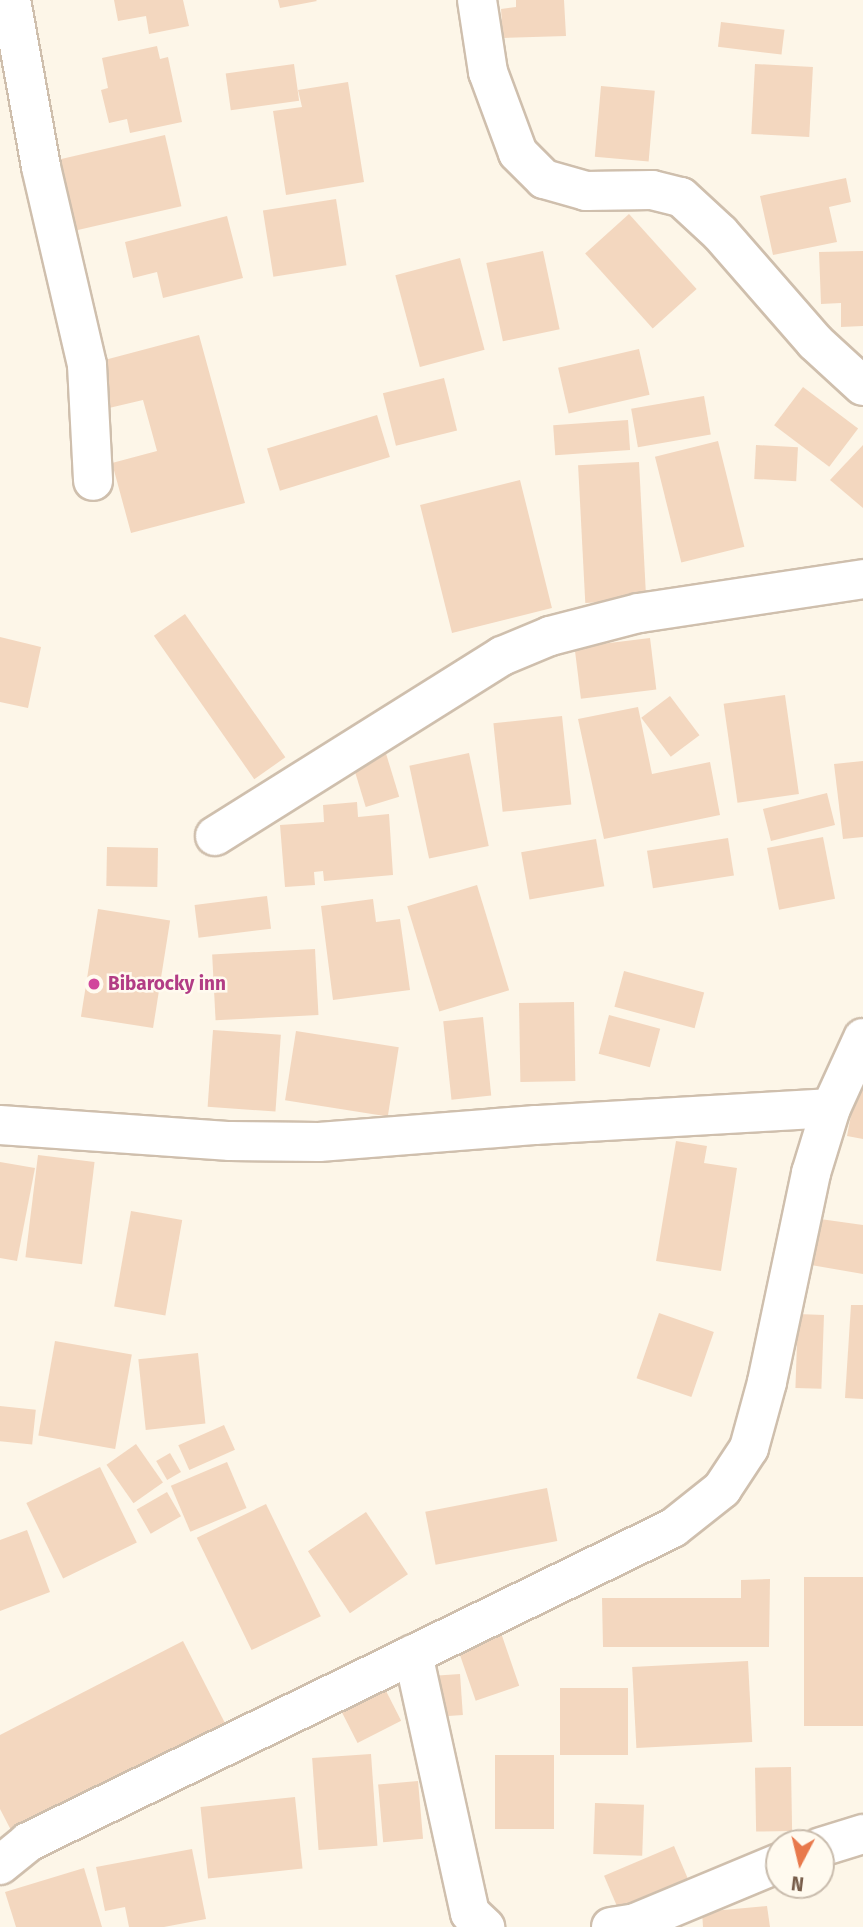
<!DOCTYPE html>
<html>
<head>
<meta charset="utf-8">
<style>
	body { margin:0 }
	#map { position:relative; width:863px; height:1927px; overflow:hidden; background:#fdf6e8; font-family:"Fira Sans",sans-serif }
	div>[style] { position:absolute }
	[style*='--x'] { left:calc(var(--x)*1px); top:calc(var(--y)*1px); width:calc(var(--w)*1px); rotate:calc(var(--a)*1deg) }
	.building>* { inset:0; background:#f3d7bf; transform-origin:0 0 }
	.roads { filter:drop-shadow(2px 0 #cfbfad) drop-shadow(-2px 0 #cfbfad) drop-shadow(0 2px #cfbfad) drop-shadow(0 -2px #cfbfad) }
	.minor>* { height:38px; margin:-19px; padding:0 19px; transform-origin:19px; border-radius:19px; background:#fff }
	.dots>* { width:19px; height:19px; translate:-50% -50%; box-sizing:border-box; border:4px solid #fffaef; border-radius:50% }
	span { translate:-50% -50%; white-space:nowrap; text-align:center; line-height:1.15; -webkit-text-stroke:5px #fffaef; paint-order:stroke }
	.hotel-label { font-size:19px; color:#b23c85; font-weight:700 }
	.left { translate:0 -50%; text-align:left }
	.north { position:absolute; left:765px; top:1829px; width:70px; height:70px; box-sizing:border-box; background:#fffaef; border:2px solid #c9bcad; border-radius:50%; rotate:187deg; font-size:19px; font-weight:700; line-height:28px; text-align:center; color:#785e4b }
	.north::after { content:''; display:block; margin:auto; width:24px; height:32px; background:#e8794c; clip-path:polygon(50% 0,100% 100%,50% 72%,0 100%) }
</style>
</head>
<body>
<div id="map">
	<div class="building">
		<div style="clip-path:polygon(114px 0,183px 0,189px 26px,149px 34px,146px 16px,118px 21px)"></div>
		<div style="clip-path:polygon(278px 0,316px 0,317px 1px,280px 8px)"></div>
		<div style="clip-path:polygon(516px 0,564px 0,566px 36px,503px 38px,501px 9px,516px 7px)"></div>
		<div style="left:721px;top:22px;width:64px;height:25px;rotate:7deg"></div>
		<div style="clip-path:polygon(157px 46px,160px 59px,168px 57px,182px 122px,130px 133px,127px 119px,109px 123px,101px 90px,108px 88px,102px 58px)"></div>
		<div style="left:294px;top:64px;width:37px;height:69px;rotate:82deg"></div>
		<div style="left:755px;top:64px;width:58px;height:70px;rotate:3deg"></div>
		<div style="clip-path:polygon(348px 82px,364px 182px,286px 195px,273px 111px,302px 107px,298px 90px)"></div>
		<div style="left:601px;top:86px;width:54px;height:71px;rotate:5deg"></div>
		<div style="left:165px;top:135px;width:73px;height:122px;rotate:77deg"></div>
		<div style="clip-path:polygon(846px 178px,851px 202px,829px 207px,837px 242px,773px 255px,760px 196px)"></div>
		<div style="left:336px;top:199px;width:67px;height:74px;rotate:81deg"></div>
		<div style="left:629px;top:214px;width:101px;height:59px;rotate:48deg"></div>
		<div style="clip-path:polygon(227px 216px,243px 278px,163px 298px,157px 272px,133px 278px,125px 242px)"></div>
		<div style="left:543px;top:251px;width:80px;height:58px;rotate:78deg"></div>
		<div style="clip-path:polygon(863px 251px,863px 326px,841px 327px,841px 303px,821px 304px,819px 252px)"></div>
		<div style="left:460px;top:258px;width:95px;height:67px;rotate:75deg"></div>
		<div style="clip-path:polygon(199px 335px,245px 503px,131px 533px,112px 463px,157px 451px,143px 400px,109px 408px,97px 362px)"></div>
		<div style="left:639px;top:349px;width:47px;height:83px;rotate:77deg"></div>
		<div style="left:444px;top:378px;width:54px;height:63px;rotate:76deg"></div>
		<div style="left:803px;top:387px;width:69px;height:48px;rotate:37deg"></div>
		<div style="left:704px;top:396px;width:39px;height:74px;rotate:80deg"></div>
		<div style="left:377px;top:415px;width:44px;height:115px;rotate:73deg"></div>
		<div style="left:628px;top:420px;width:30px;height:75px;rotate:86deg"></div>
		<div style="left:718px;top:441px;width:109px;height:65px;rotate:76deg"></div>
		<div style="left:756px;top:445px;width:42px;height:34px;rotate:3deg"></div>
		<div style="clip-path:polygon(863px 445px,863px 508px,830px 480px)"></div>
		<div style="left:639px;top:462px;width:138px;height:61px;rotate:87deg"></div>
		<div style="left:520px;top:480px;width:132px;height:103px;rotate:76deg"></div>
		<div style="left:185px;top:614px;width:175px;height:38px;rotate:55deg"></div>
		<div style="clip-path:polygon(0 637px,41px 647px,28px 708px,0 702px)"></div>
		<div style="left:650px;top:638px;width:52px;height:76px;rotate:83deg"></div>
		<div style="left:785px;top:695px;width:100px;height:62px;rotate:82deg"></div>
		<div style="left:670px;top:696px;width:49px;height:36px;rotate:53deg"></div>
		<div style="clip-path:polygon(638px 707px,652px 774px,710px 762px,720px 815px,604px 839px,578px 719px)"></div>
		<div style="left:562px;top:716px;width:89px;height:69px;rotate:84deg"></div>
		<div style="left:384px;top:747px;width:52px;height:35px;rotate:73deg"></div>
		<div style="left:469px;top:753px;width:95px;height:61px;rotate:78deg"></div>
		<div style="clip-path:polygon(863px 761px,863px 837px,843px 839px,834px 764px)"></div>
		<div style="left:827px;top:793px;width:33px;height:66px;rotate:76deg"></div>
		<div style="clip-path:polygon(357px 802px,358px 817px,389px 814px,393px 875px,324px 881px,323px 871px,314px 872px,315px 885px,285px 887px,280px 825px,324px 822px,323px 805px)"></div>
		<div style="left:823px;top:837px;width:63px;height:57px;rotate:79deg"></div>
		<div style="left:728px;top:838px;width:38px;height:82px;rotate:81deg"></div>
		<div style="left:596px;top:839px;width:48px;height:76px;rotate:80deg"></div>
		<div style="left:107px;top:847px;width:51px;height:39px;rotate:1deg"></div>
		<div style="left:477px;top:885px;width:110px;height:73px;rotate:73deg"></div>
		<div style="left:267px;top:896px;width:33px;height:73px;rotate:83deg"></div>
		<div style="clip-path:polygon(373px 899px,376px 922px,400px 919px,410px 990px,333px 1000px,321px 906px)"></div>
		<div style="left:98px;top:909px;width:73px;height:109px;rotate:9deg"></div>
		<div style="left:315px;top:949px;width:66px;height:103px;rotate:87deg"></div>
		<div style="left:624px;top:971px;width:83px;height:37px;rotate:15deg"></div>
		<div style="left:574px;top:1002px;width:79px;height:55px;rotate:89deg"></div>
		<div style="left:609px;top:1015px;width:53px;height:40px;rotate:15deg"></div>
		<div style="left:483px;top:1017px;width:79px;height:40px;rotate:84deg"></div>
		<div style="left:213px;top:1030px;width:68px;height:77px;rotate:4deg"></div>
		<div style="left:296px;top:1031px;width:104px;height:70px;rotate:9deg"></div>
		<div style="clip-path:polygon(862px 1057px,863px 1057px,863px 1139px,847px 1136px)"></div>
		<div style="clip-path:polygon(676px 1141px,707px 1146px,704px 1163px,737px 1168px,721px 1271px,656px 1261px)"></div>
		<div style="left:38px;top:1155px;width:57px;height:103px;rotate:7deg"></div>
		<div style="clip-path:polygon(0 1162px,35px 1168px,17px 1261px,0 1258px)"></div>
		<div style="left:131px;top:1211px;width:52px;height:97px;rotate:10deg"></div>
		<div style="clip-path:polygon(820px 1219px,863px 1225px,863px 1274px,811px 1265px)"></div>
		<div style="clip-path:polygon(851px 1305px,863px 1305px,863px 1399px,845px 1398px)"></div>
		<div style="left:659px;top:1313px;width:58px;height:69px;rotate:19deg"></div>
		<div style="left:798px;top:1314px;width:26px;height:74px;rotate:2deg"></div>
		<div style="left:55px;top:1341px;width:78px;height:96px;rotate:10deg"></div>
		<div style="left:198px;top:1353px;width:71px;height:60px;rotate:84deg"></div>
		<div style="left:0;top:1406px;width:36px;height:35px;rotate:6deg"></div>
		<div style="left:224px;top:1425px;width:27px;height:50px;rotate:66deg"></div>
		<div style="left:136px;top:1444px;width:47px;height:36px;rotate:55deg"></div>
		<div style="left:170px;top:1453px;width:22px;height:16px;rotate:60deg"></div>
		<div style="left:227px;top:1462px;width:50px;height:61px;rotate:67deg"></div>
		<div style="left:100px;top:1467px;width:84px;height:82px;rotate:64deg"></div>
		<div style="left:547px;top:1488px;width:54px;height:124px;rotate:79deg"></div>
		<div style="left:167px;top:1492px;width:28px;height:35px;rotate:60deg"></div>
		<div style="left:266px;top:1504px;width:125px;height:77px;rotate:64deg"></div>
		<div style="left:366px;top:1512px;width:75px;height:70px;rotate:56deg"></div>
		<div style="clip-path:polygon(27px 1530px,50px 1592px,0 1611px,0 1540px)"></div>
		<div style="left:863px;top:1577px;width:149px;height:59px;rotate:90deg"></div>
		<div style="clip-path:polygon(770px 1579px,769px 1647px,603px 1647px,602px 1598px,741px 1598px,741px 1580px)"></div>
		<div style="left:500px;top:1630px;width:59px;height:46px;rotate:71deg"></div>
		<div style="clip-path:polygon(183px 1641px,226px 1725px,13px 1834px,0 1809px,0 1735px)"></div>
		<div style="left:748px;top:1661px;width:81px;height:116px;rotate:87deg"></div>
		<div style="left:460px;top:1674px;width:41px;height:33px;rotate:86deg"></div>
		<div style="left:383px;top:1685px;width:40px;height:49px;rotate:63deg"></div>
		<div style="left:560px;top:1688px;width:68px;height:67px"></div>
		<div style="left:371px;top:1754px;width:92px;height:59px;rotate:86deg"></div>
		<div style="left:495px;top:1755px;width:59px;height:74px"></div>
		<div style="left:791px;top:1767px;width:64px;height:36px;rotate:89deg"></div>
		<div style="left:418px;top:1781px;width:58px;height:40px;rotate:85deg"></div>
		<div style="left:295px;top:1797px;width:72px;height:95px;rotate:84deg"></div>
		<div style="left:595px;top:1803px;width:49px;height:51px;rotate:2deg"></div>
		<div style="left:674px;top:1846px;width:38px;height:76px;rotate:67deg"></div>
		<div style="clip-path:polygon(192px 1849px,206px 1919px,164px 1927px,129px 1927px,125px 1907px,105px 1911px,96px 1867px)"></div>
		<div style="clip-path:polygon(84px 1868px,102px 1927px,16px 1927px,5px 1892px)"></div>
		<div style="clip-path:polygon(767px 1906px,770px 1927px,703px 1927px,702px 1912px)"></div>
	</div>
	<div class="roads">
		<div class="minor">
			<div style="--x:11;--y:0;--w:170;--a:79.8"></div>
			<div style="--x:41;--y:167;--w:203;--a:76.9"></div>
			<div style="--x:87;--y:365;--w:116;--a:87"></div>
			<div style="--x:477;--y:0;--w:73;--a:81.3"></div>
			<div style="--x:488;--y:72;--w:86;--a:69.7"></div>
			<div style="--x:518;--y:153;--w:37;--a:45"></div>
			<div style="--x:544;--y:179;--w:44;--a:15.9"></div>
			<div style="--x:586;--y:191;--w:66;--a:-0.9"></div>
			<div style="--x:652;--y:190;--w:30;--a:14"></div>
			<div style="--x:681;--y:197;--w:53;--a:42.7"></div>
			<div style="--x:720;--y:233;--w:145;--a:48.9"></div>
			<div style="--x:815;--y:342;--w:65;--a:42.5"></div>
			<div style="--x:215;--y:836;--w:339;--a:-32.1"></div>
			<div style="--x:502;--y:656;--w:52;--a:-22.6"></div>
			<div style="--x:550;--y:636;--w:92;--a:-14.5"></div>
			<div style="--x:639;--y:613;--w:227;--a:-8.6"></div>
			<div style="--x:0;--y:1125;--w:231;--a:4"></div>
			<div style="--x:230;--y:1141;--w:89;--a:0.6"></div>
			<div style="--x:319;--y:1142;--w:218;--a:-4.5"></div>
			<div style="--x:536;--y:1125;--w:295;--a:-3.3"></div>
			<div style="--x:413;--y:1654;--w:265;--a:77.6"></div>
			<div style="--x:470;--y:1913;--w:21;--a:43"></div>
			<div style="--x:821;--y:1847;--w:44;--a:-17.2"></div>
			<div style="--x:0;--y:1865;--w:36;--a:-39"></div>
			<div style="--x:28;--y:1842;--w:717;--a:-25.96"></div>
			<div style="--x:673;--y:1528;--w:63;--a:-38.5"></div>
			<div style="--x:722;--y:1489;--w:49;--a:-56.6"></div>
			<div style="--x:749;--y:1448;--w:68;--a:-74.7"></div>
			<div style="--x:767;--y:1382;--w:214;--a:-78.1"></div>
			<div style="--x:811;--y:1173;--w:68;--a:-72.9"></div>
			<div style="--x:831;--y:1108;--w:77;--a:-65.4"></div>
			<div style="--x:611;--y:1927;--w:24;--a:-9"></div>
			<div style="--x:635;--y:1923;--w:156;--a:-22.6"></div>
		</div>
	</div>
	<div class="dots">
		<div style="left:94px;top:984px;background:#d1479c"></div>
	</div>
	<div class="hotel-label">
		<span class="left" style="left:108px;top:984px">Bibarocky inn</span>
	</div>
	<div class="north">N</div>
</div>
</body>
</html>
